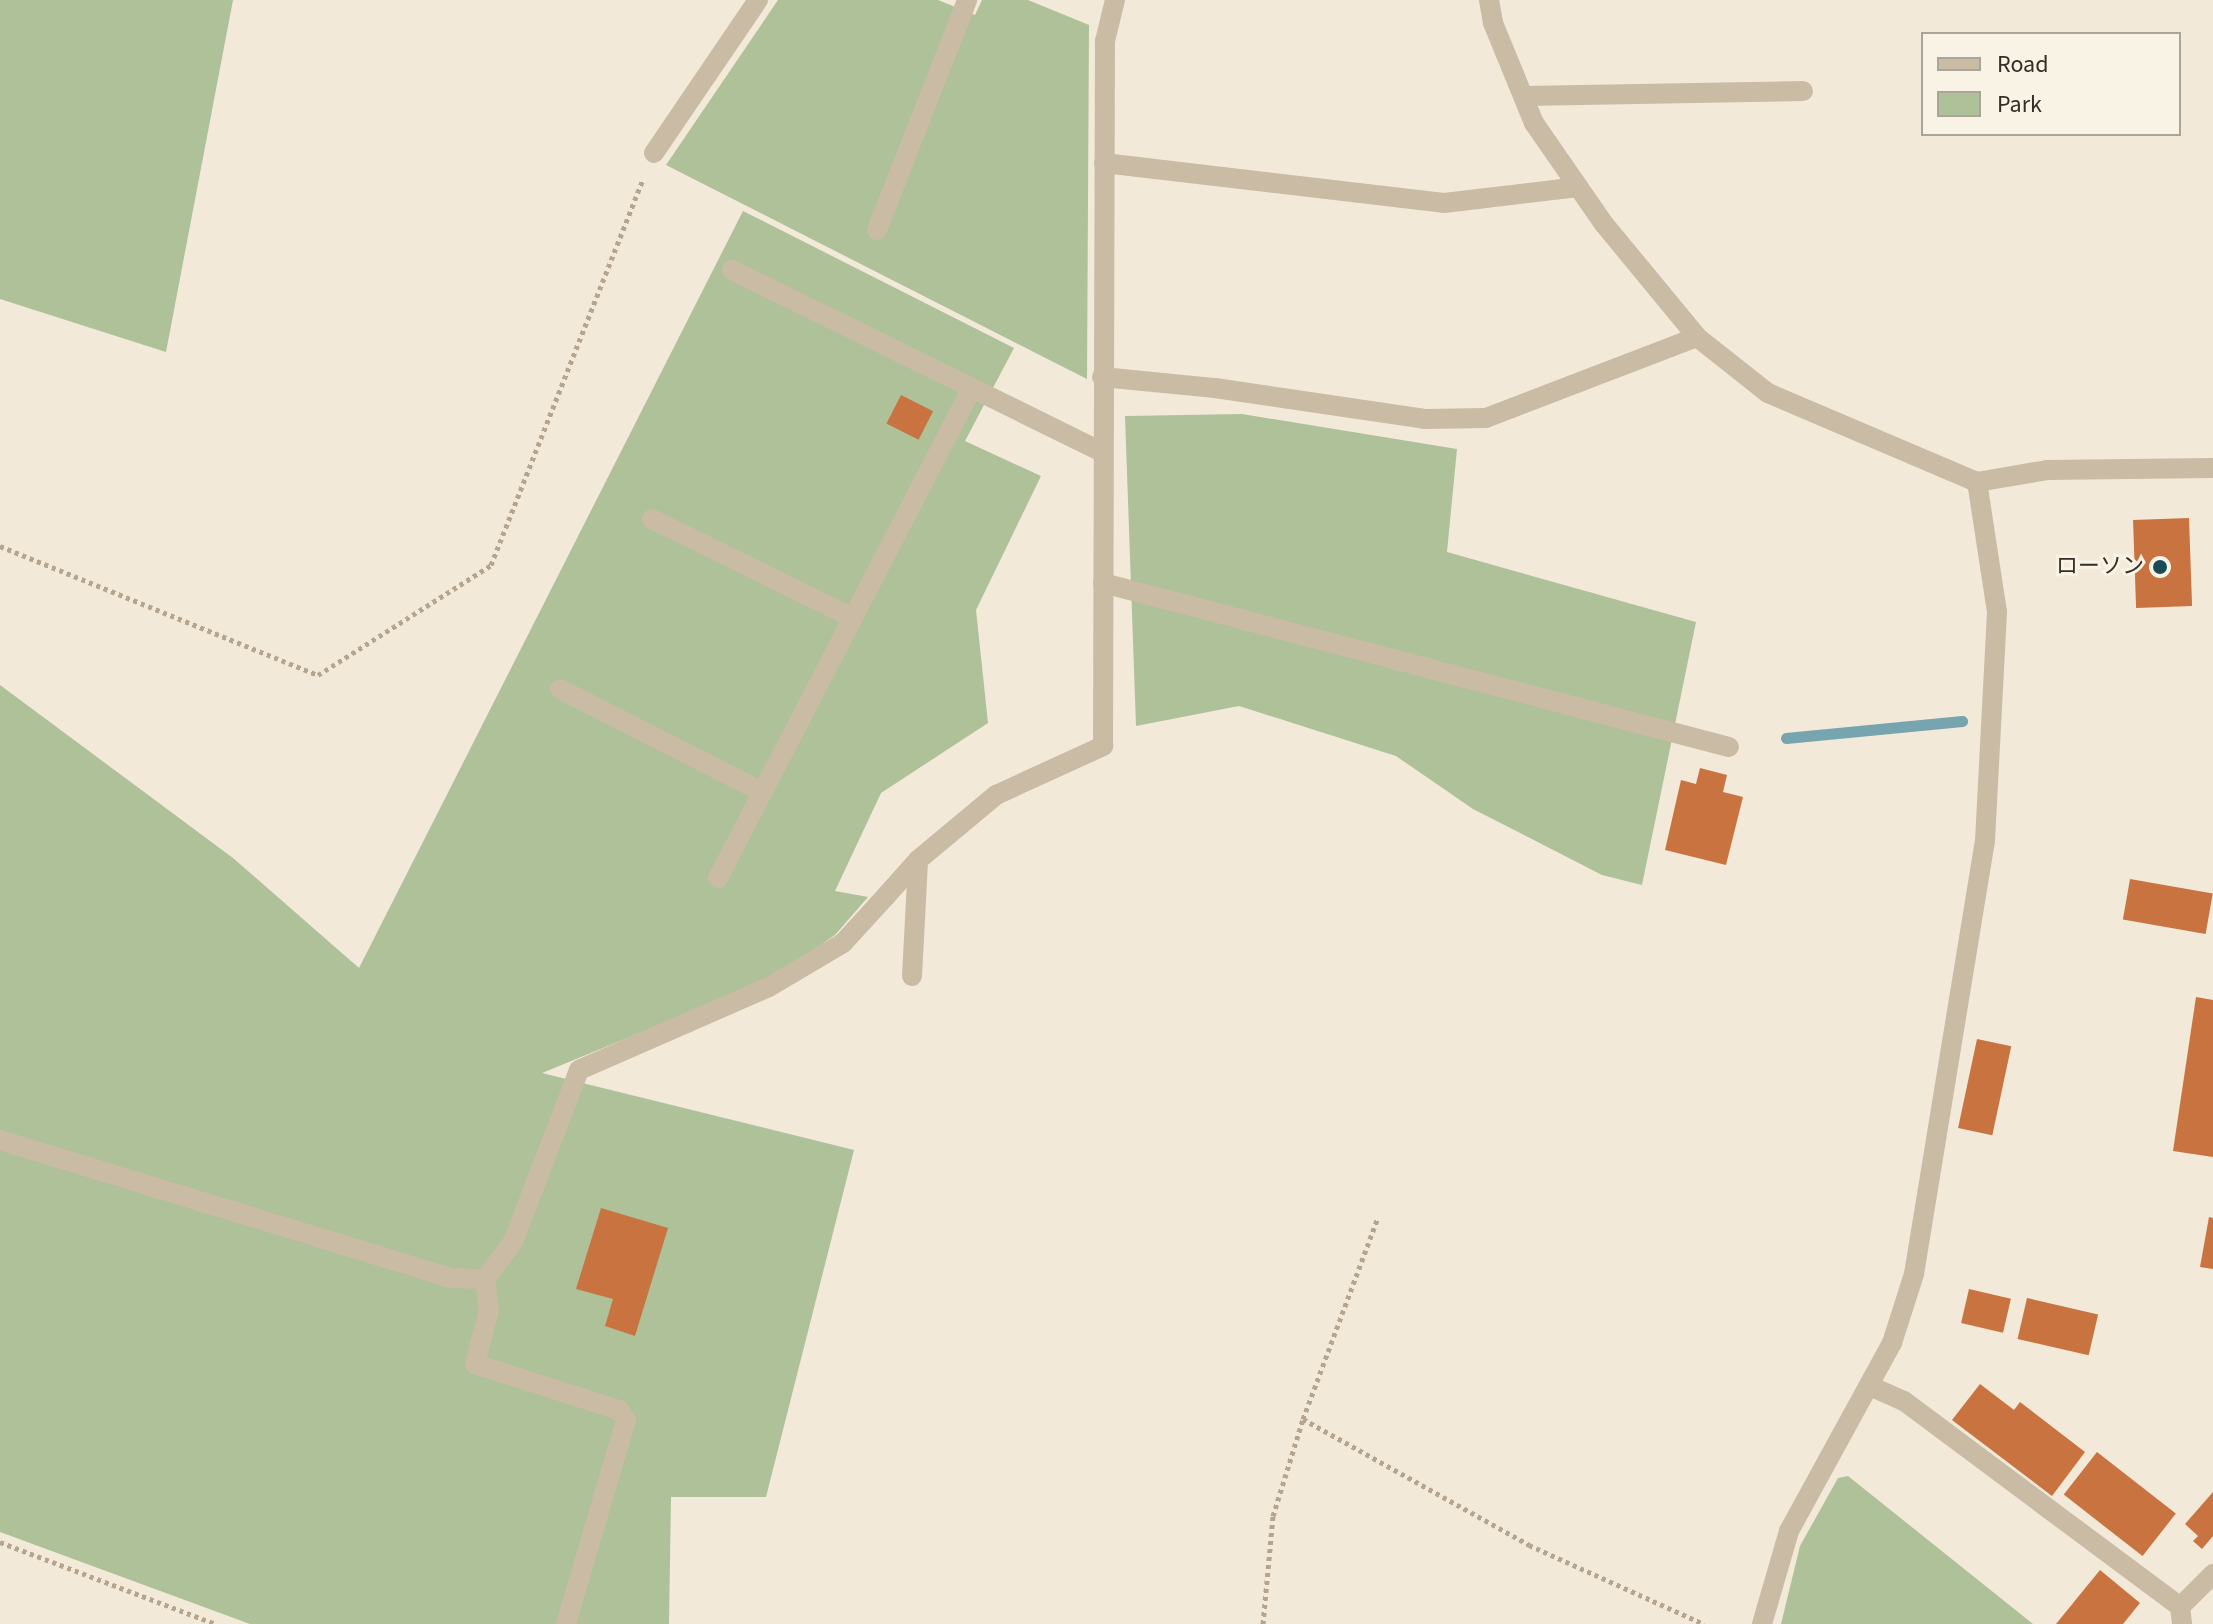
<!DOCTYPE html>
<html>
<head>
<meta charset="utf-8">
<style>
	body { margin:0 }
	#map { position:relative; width:2213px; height:1624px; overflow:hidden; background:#f2e9d9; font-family:"Source Sans 3","Noto Sans JP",sans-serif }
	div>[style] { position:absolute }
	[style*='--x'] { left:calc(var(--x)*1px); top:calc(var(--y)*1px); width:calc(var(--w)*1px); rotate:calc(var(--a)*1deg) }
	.green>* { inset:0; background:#aec198 }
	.stream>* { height:11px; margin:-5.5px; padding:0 5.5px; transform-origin:5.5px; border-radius:5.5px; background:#77a5af }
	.building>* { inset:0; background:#c87340; transform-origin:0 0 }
	.path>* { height:5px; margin-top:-2.5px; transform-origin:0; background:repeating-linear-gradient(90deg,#b5a58f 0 4px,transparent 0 8px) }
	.service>* { height:20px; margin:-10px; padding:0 10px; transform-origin:10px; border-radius:10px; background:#cabba4 }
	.minor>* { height:20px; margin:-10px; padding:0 10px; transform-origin:10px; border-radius:10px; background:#cabba4 }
	.tertiary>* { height:20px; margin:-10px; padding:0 10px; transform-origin:10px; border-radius:10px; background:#cabba4 }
	.dots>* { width:22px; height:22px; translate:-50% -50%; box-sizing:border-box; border:4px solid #f9f3e5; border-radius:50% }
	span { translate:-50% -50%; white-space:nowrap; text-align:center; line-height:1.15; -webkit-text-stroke:6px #f9f3e5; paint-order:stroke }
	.poi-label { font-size:22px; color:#352d26 }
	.right { translate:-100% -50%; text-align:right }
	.legend { position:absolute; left:1921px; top:32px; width:260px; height:104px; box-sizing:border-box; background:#f9f3e5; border:2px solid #aba499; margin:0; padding:10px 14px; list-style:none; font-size:24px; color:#352d26 }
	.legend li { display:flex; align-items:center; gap:16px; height:40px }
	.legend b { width:40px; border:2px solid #aba499 }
</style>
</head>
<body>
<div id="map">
	<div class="green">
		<div style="clip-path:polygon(0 0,233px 0,166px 352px,0 299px)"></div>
		<div style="clip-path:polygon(778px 0,938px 0,975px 15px,982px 0,1028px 0,1089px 25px,1087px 379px,666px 165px)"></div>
		<div style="clip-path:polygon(743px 211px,1014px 348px,965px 441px,1041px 476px,976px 610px,988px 723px,881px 793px,835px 891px,868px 897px,835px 935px,774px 978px,542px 1073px,854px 1150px,766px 1497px,671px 1497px,669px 1624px,250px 1624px,0 1532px,0 685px,233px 858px,359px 968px)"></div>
		<div style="clip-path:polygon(1242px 414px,1457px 449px,1447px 552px,1696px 622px,1642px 885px,1602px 875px,1473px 809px,1396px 756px,1239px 706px,1136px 726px,1125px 416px)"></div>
		<div style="clip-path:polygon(1848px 1476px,2033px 1624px,1781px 1624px,1800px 1546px,1838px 1478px)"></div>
	</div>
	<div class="stream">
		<div style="--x:1786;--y:738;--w:177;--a:-5.5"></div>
	</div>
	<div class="building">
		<div style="left:901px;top:395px;width:36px;height:32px;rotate:27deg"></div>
		<div style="left:2189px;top:518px;width:88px;height:56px;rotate:88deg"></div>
		<div style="clip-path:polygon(1700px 768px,1727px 775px,1723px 792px,1743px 797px,1726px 865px,1665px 850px,1681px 780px,1696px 784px)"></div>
		<div style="left:2130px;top:879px;width:84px;height:41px;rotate:10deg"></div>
		<div style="clip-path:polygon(2196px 997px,2213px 1000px,2213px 1157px,2173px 1151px)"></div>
		<div style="left:1977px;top:1039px;width:35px;height:91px;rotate:12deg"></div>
		<div style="clip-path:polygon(601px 1208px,668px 1228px,635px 1336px,605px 1326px,613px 1299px,576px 1289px)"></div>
		<div style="clip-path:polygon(2209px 1217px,2213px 1218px,2213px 1269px,2200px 1267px)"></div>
		<div style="left:1969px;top:1289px;width:43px;height:35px;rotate:13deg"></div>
		<div style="left:2027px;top:1298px;width:73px;height:42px;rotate:13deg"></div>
		<div style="clip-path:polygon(1980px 1384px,2014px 1410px,2020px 1402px,2085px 1452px,2052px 1496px,1952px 1420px)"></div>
		<div style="left:2097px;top:1452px;width:100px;height:54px;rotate:38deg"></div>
		<div style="clip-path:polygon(2213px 1492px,2213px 1536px,2202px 1549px,2193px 1541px,2198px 1536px,2185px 1524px)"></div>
		<div style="clip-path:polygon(2100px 1570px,2140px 1603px,2123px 1624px,2056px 1624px)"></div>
	</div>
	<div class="path">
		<div style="--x:0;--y:546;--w:343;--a:22.1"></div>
		<div style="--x:318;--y:675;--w:205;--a:-32.4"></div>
		<div style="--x:491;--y:565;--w:414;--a:-68.5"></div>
		<div style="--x:1303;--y:1419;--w:259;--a:29.1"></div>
		<div style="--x:1529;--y:1545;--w:192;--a:24.3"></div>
		<div style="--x:0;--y:1542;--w:231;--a:20.8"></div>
		<div style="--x:1263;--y:1624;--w:108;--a:-84.7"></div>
		<div style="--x:1273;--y:1516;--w:102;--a:-72.8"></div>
		<div style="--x:1303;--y:1419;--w:215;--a:-69.6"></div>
	</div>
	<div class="service">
		<div style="--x:1523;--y:96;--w:280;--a:-1"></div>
		<div style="--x:654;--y:153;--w:185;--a:-55.8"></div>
		<div style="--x:1104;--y:163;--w:342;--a:6.7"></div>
		<div style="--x:1444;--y:203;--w:135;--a:-6.8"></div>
		<div style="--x:877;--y:230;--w:247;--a:-68.6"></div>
		<div style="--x:732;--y:270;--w:412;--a:26.2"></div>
		<div style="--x:652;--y:519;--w:224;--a:26.2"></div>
		<div style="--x:1103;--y:583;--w:647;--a:14.68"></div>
		<div style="--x:560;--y:689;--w:227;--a:27"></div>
		<div style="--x:718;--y:878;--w:552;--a:-62.6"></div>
		<div style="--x:912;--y:976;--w:116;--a:-87"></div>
		<div style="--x:0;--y:1140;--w:471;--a:17"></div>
		<div style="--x:450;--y:1278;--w:35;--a:2"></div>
		<div style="--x:485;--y:1279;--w:46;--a:-52.9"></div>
		<div style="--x:513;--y:1242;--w:184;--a:-69"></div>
		<div style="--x:579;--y:1070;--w:207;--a:-23.6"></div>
		<div style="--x:769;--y:987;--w:86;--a:-30.7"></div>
		<div style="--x:843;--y:943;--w:64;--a:-47.5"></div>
		<div style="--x:485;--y:1279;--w:31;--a:83"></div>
		<div style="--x:489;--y:1310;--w:56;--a:104.5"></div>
		<div style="--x:475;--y:1364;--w:151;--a:17.7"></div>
		<div style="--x:619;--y:1410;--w:12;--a:55"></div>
		<div style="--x:626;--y:1420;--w:213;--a:106.4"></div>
		<div style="--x:1870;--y:1386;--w:37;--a:24"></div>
		<div style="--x:1904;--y:1401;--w:344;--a:36.7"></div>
		<div style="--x:2180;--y:1607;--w:17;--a:83"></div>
		<div style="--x:2180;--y:1607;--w:47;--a:-45"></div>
	</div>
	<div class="minor">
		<div style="--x:1102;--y:377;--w:114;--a:5.6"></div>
		<div style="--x:1215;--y:388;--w:212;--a:8.4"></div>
		<div style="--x:1425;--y:419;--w:61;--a:-0.9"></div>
		<div style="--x:1486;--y:418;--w:226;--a:-21"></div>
		<div style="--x:886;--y:896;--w:48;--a:-48.4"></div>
		<div style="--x:918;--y:860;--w:102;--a:-39.8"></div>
		<div style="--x:996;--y:795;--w:118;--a:-24.6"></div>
		<div style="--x:1103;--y:746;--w:705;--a:-89.84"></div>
		<div style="--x:1105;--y:41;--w:42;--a:-76.3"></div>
	</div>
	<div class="tertiary">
		<div style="--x:1489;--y:0;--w:23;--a:80"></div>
		<div style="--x:1493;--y:23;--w:108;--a:67.7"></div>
		<div style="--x:1534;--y:123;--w:123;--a:55.3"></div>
		<div style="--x:1604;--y:224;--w:146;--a:50.5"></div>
		<div style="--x:1697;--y:337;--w:90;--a:38.3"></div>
		<div style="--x:1768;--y:393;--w:227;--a:23.1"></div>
		<div style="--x:1977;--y:482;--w:71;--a:-9.7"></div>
		<div style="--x:2047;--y:470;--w:166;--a:-0.7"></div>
		<div style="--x:1762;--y:1624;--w:97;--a:-73.8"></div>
		<div style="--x:1789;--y:1531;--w:214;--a:-61.3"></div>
		<div style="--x:1892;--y:1343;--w:72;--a:-72.3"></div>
		<div style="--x:1914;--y:1274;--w:439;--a:-80.7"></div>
		<div style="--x:1985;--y:841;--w:229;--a:-87"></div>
		<div style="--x:1997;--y:612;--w:132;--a:-98.7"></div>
	</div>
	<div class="dots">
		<div style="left:2160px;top:567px;background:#1b4b57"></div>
	</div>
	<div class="poi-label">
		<span class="right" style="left:2144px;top:567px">ローソン</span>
	</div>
	<ul class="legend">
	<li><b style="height:10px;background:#cabba4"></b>Road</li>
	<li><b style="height:22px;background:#aec198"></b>Park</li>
	</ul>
</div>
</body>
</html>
